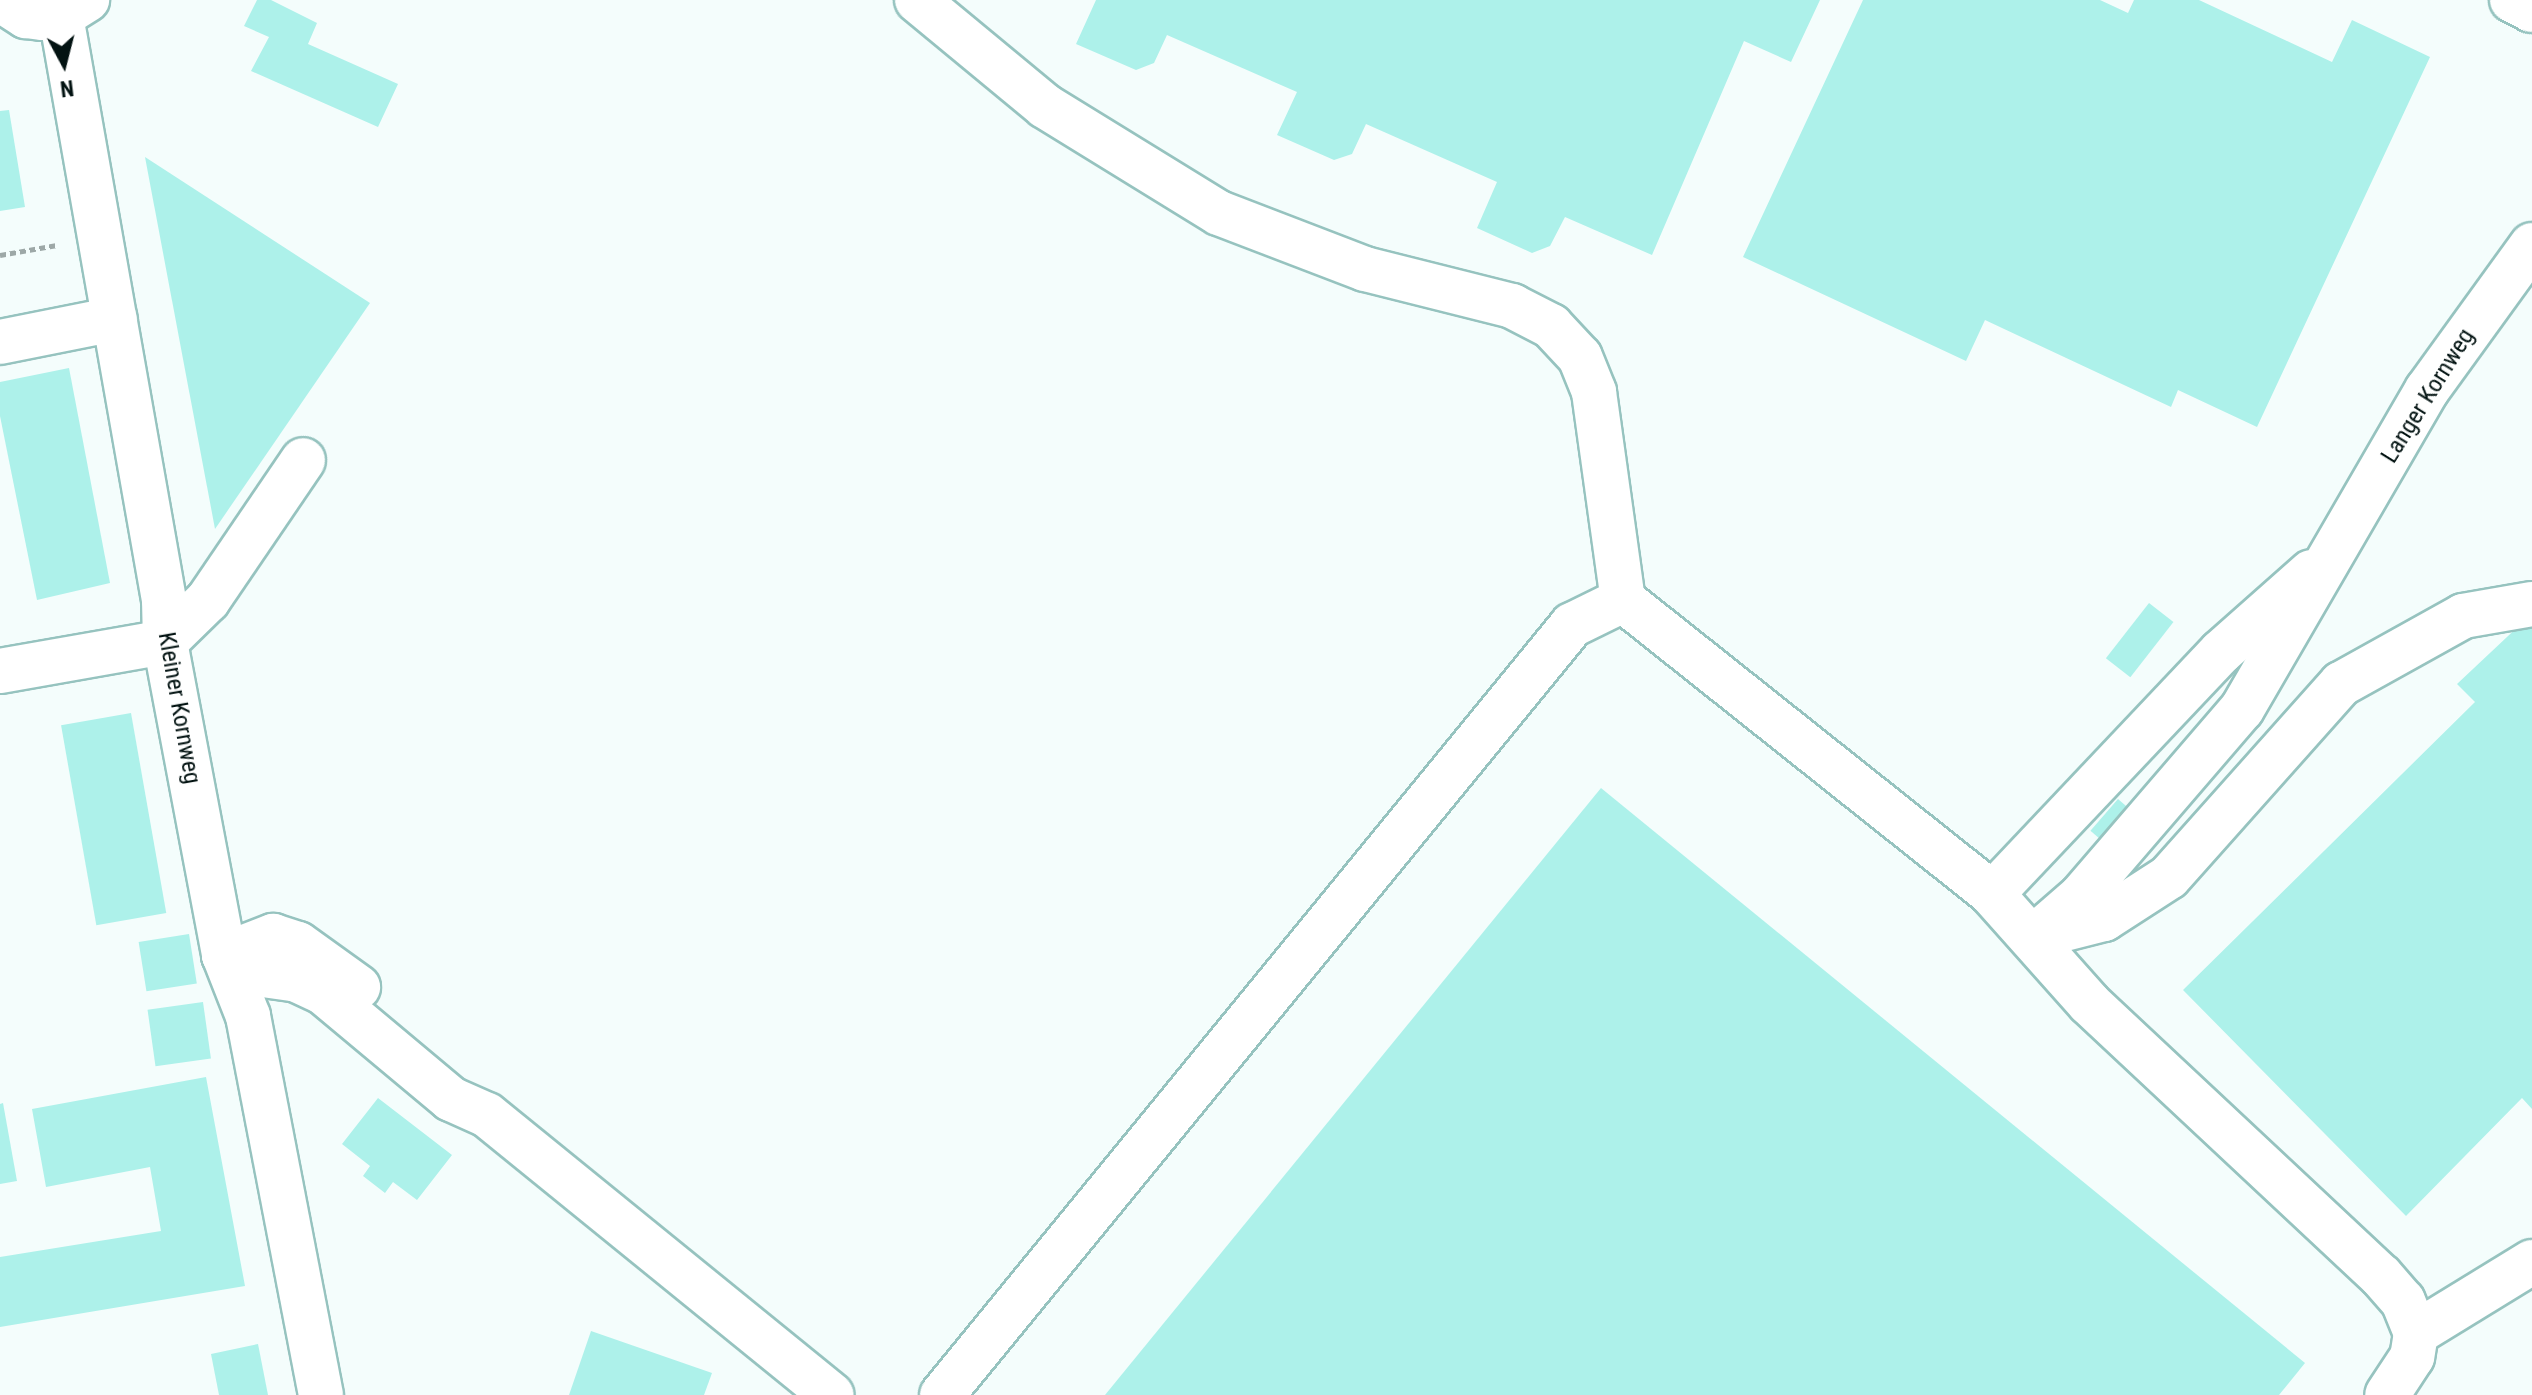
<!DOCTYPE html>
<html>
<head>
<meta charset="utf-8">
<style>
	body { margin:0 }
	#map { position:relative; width:2532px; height:1395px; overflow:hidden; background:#f4fdfc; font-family:"Roboto Condensed",sans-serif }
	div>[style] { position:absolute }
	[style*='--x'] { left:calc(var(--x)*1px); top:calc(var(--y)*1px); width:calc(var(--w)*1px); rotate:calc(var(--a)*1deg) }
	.building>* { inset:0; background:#adf1ea; transform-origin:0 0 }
	.path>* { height:5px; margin-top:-2.5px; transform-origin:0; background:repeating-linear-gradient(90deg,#9da8a7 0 6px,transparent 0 10px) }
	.roads { filter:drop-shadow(2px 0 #96c3bf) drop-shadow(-2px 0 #96c3bf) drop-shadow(0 2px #96c3bf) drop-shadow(0 -2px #96c3bf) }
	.minor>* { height:44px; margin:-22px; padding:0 22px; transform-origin:22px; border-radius:22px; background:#fff }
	span { translate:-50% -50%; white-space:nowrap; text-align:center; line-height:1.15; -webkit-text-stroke:8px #fff; paint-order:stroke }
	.street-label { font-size:24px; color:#031312 }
	.north { position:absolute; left:24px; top:24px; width:80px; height:80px; -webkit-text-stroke:6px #fff; paint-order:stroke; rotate:173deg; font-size:22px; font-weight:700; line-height:32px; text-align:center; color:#031312 }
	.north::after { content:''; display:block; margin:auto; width:28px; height:36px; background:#031312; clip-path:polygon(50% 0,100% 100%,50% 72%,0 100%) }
</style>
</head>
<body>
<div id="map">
	<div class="building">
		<div style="clip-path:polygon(257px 0,271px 0,317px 23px,308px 44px,398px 84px,378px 127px,251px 71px,269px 37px,244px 26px)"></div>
		<div style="clip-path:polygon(1096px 0,1820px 0,1791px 62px,1744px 41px,1652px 255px,1565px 217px,1550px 246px,1532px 253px,1477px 228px,1497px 182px,1366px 124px,1352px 154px,1334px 160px,1277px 135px,1297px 92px,1167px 35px,1154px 63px,1136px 70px,1076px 44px)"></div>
		<div style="clip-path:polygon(1863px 0,2100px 0,2128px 13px,2134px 0,2199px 0,2332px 62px,2352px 20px,2430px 57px,2257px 427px,2178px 390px,2171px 407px,1985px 320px,1966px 361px,1743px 257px)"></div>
		<div style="clip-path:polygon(9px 110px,25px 207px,0 211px,0 111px)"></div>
		<div style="clip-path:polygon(145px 157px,370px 303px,215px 529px)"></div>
		<div style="clip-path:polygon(69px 368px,110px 583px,37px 600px,0 416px,0 382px)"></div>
		<div style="left:2149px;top:603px;width:31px;height:70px;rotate:38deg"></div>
		<div style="clip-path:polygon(2524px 621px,2532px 629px,2532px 1109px,2522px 1098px,2406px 1216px,2183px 990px,2475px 702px,2457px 684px)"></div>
		<div style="left:131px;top:713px;width:203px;height:71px;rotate:80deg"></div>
		<div style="clip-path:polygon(1601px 788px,2305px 1363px,2279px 1395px,1105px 1395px)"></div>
		<div style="left:2118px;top:799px;width:18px;height:42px;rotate:41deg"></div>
		<div style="left:189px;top:934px;width:50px;height:51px;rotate:81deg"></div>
		<div style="left:203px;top:1002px;width:57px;height:56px;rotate:82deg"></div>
		<div style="clip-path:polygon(206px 1077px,245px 1286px,0 1327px,0 1257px,161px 1231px,150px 1167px,46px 1187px,32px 1109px)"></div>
		<div style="clip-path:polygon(378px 1098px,452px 1155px,417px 1200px,393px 1182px,385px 1193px,363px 1176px,370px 1166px,342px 1144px)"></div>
		<div style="clip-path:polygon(3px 1103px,17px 1181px,0 1184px,0 1104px)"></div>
		<div style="clip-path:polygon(591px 1331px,712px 1373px,704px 1395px,569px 1395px)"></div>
		<div style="clip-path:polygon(258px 1344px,268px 1395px,219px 1395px,211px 1354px)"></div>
	</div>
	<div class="path">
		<div style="--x:0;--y:255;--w:58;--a:-10"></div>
	</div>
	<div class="roads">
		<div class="minor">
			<div style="--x:1;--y:0;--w:30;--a:33"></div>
			<div style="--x:26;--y:16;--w:17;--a:7"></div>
			<div style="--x:43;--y:18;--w:18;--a:-6"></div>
			<div style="--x:61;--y:16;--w:31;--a:-32"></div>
			<div style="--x:917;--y:0;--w:166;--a:39.6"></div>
			<div style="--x:1045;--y:106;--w:204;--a:31.6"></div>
			<div style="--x:1219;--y:213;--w:156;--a:21"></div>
			<div style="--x:1365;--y:269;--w:152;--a:14.1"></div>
			<div style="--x:1512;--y:306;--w:44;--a:27.1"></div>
			<div style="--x:1551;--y:326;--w:42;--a:46.9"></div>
			<div style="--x:1580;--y:357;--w:38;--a:68"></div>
			<div style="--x:1594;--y:392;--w:210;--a:82.1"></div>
			<div style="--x:1623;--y:600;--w:472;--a:38.5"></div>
			<div style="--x:1992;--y:894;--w:146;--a:48.3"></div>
			<div style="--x:2089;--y:1003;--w:400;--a:43.1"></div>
			<div style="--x:2381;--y:1276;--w:33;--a:49"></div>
			<div style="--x:2403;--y:1301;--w:35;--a:68"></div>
			<div style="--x:2416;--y:1333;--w:24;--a:99"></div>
			<div style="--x:2412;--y:1357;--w:45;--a:123.3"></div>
			<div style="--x:2512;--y:0;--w:22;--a:27"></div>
			<div style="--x:61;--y:16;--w:593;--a:80"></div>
			<div style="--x:164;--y:600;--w:42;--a:88.6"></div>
			<div style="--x:165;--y:642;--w:319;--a:79.3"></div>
			<div style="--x:224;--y:955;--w:66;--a:68.5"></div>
			<div style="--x:248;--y:1016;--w:386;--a:79.1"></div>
			<div style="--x:0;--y:342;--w:117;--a:-11.3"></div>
			<div style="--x:0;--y:671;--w:168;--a:-10"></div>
			<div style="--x:165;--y:642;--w:60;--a:-44.3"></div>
			<div style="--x:208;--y:600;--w:169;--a:-55.8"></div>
			<div style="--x:1992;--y:894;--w:333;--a:-46.6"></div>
			<div style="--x:2221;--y:652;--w:120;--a:-41.6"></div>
			<div style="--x:2045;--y:934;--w:61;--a:-14.3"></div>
			<div style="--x:2104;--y:919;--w:77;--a:-32.9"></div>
			<div style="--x:2169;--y:877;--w:259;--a:-48.3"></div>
			<div style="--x:2341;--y:684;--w:140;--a:-29.1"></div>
			<div style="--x:2463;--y:616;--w:70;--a:-9.9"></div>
			<div style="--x:2035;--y:936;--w:61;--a:-41"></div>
			<div style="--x:2081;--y:896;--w:247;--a:-49.3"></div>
			<div style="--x:2242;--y:709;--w:369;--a:-59.9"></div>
			<div style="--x:2427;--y:390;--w:179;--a:-54.1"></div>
			<div style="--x:224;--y:955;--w:44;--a:27.1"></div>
			<div style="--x:263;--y:975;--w:34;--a:8"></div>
			<div style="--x:297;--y:980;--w:29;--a:25"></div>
			<div style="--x:323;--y:992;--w:167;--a:39.9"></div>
			<div style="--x:451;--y:1099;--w:39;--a:24"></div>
			<div style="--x:487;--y:1115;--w:444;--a:39.1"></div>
			<div style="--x:224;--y:955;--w:53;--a:-21.2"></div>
			<div style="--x:273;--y:936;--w:26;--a:18"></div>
			<div style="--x:298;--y:944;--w:74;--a:35.6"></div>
			<div style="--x:2416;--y:1333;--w:136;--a:-31.5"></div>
			<div style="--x:942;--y:1395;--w:995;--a:-50.71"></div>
			<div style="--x:1572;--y:625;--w:57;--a:-26.1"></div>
		</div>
	</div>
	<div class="street-label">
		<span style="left:2428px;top:396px;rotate:-58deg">Langer Kornweg</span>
		<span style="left:179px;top:708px;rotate:80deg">Kleiner Kornweg</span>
	</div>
	<div class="north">N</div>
</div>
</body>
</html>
